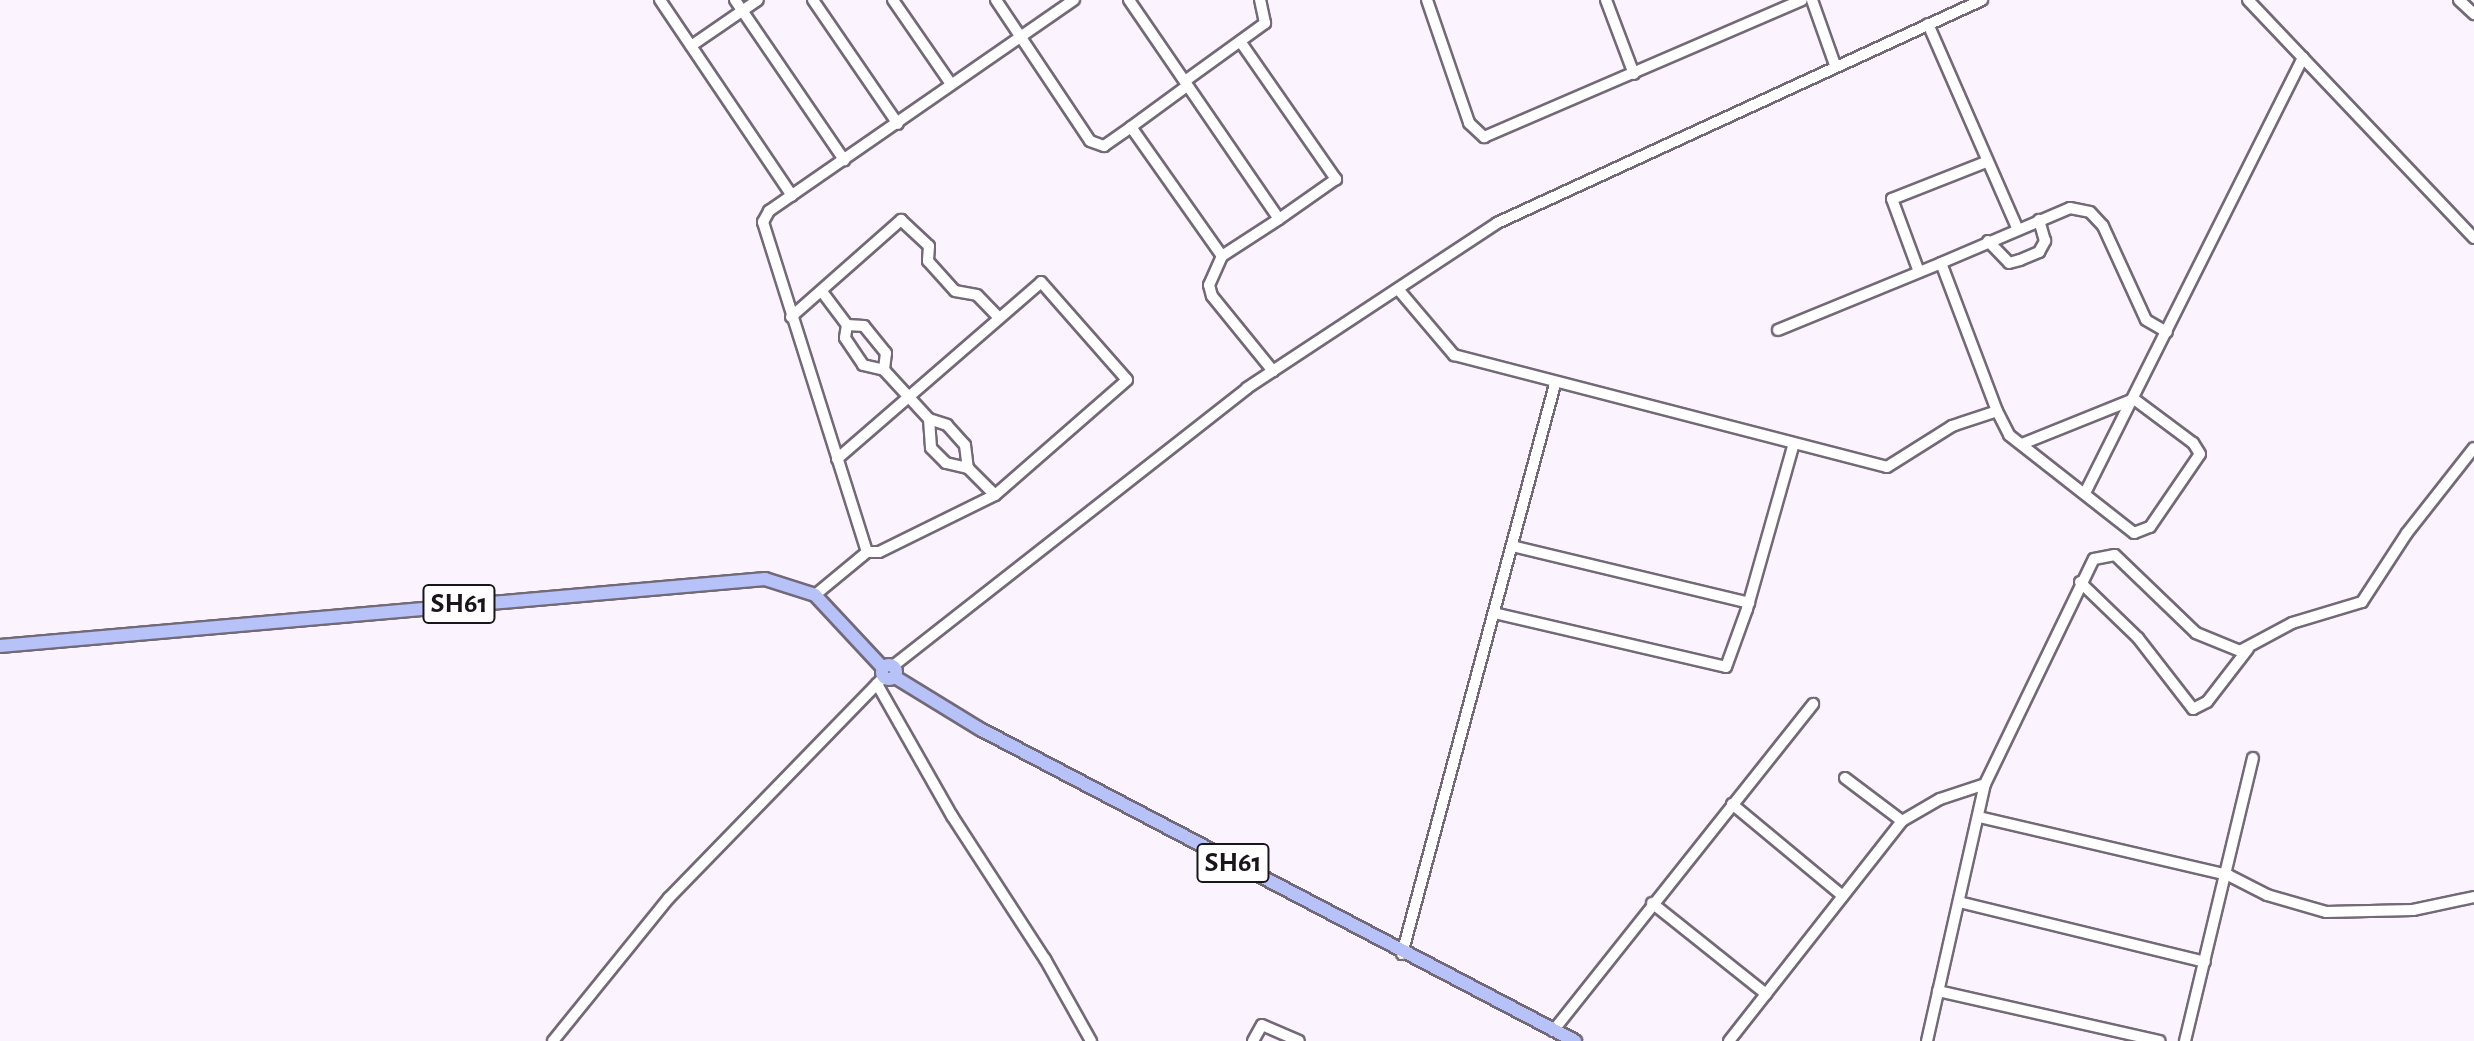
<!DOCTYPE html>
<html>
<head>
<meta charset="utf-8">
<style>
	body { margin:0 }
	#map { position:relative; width:2474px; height:1041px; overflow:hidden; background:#fbf3fd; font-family:"Alegreya Sans",sans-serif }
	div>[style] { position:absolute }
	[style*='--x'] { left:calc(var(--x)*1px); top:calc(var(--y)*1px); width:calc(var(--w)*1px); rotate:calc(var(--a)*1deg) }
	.roads { filter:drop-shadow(2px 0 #736977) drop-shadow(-2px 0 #736977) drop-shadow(0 2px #736977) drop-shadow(0 -2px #736977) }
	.minor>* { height:10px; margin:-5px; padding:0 5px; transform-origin:5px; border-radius:5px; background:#fff }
	.major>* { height:12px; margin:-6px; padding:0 6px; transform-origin:6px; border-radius:6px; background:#b6c2f8 }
	.major>.ring { margin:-6px; padding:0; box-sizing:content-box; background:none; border:12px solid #b6c2f8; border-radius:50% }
	span { translate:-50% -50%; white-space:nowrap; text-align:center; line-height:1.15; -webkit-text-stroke:7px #fff; paint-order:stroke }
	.shield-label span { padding:2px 6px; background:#fff; border:2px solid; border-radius:6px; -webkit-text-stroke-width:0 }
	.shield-label { font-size:28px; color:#19151a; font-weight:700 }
</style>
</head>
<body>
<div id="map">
	<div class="roads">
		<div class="minor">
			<div style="--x:660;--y:0;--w:236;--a:56"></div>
			<div style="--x:735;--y:0;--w:194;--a:55.7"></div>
			<div style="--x:813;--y:0;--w:150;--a:55.6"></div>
			<div style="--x:893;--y:0;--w:102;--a:55.4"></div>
			<div style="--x:996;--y:0;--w:169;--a:56.3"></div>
			<div style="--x:1090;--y:141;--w:15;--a:20"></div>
			<div style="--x:1104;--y:146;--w:33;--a:-35"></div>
			<div style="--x:1131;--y:127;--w:158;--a:54.8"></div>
			<div style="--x:1129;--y:0;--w:265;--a:55.6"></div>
			<div style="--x:1279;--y:219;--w:68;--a:147"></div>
			<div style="--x:1222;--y:256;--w:32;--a:114"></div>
			<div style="--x:1209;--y:285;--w:11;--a:75"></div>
			<div style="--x:1212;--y:296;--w:97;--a:50.9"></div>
			<div style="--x:1427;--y:0;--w:130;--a:71.1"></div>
			<div style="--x:1469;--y:123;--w:21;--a:43"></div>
			<div style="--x:1484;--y:137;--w:346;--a:-23.3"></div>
			<div style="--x:1606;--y:0;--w:79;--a:69.3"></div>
			<div style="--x:1812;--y:0;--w:69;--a:70.5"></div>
			<div style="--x:2248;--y:0;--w:328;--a:46.5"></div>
			<div style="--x:2459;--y:0;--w:21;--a:43"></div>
			<div style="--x:1928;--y:24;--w:223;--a:66.4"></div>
			<div style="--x:1242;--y:44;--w:165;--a:55.2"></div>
			<div style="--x:1336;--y:179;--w:70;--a:144.9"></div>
			<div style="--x:691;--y:46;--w:81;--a:-34.5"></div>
			<div style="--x:1185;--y:81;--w:99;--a:-35.9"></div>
			<div style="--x:1265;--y:23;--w:24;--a:-102"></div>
			<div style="--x:1131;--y:127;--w:69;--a:-36.2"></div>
			<div style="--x:1988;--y:241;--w:30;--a:46"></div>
			<div style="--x:2009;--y:263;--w:11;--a:-15"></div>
			<div style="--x:2020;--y:260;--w:21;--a:-23"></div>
			<div style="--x:2039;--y:252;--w:13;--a:-61"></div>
			<div style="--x:2045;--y:241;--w:22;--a:-106"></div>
			<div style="--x:1919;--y:272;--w:78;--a:-110.3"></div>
			<div style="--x:1892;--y:199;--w:101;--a:-21.5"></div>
			<div style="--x:1398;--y:289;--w:87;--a:49.7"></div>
			<div style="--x:1454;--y:355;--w:447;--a:14.5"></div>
			<div style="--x:1887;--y:467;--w:77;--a:-32.2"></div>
			<div style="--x:1952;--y:426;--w:47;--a:-18.4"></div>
			<div style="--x:1997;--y:411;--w:158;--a:-110.7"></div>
			<div style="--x:1941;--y:263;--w:140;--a:-23.1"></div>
			<div style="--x:2070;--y:208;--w:20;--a:11"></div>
			<div style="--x:2090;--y:212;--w:19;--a:47"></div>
			<div style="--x:2103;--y:226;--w:103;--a:65.4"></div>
			<div style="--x:2146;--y:320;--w:24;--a:30"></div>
			<div style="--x:823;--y:293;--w:40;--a:53"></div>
			<div style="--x:847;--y:325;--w:13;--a:99"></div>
			<div style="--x:845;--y:338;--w:32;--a:56"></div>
			<div style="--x:863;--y:365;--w:22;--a:13"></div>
			<div style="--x:884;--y:370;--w:67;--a:47.4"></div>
			<div style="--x:929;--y:419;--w:29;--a:86"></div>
			<div style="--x:931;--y:448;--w:21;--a:45"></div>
			<div style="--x:946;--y:463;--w:23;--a:13"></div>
			<div style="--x:968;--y:468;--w:38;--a:45"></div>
			<div style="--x:791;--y:317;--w:147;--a:-41.4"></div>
			<div style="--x:901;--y:220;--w:38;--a:43"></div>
			<div style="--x:929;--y:246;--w:15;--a:94"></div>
			<div style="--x:928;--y:261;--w:40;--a:48"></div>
			<div style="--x:955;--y:291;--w:22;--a:10"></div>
			<div style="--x:977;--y:295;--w:32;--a:46"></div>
			<div style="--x:847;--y:325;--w:17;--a:3"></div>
			<div style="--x:864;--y:326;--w:35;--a:51"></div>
			<div style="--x:886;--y:353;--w:17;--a:97"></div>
			<div style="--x:1778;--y:330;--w:176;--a:-22.3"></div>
			<div style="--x:1997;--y:411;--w:27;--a:63"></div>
			<div style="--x:2009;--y:435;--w:159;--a:38.1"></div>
			<div style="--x:2134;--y:533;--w:17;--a:-21"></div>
			<div style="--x:2150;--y:527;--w:88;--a:-55.6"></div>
			<div style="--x:2200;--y:454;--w:13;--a:-122"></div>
			<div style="--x:2193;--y:443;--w:74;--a:-143.3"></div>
			<div style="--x:2134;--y:399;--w:121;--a:158.1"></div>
			<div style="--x:929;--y:419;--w:19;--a:18"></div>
			<div style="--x:947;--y:425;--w:27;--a:48"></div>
			<div style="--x:965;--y:445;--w:23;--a:83"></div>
			<div style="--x:837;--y:459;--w:270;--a:-40.9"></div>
			<div style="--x:1041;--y:282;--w:130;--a:48.7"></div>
			<div style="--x:1127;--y:380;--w:175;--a:138.9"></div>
			<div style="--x:995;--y:495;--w:129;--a:153.8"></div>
			<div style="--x:879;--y:552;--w:12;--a:180"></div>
			<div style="--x:2085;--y:493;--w:487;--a:-63.4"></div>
			<div style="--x:1512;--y:546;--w:244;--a:13.5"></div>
			<div style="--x:2080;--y:582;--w:81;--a:44"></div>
			<div style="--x:2138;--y:638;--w:90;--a:52.2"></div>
			<div style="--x:2193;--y:709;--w:16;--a:-27"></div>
			<div style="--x:2207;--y:702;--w:67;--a:-52.3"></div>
			<div style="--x:815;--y:595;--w:67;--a:-39.6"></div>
			<div style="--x:867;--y:552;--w:346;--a:-107.5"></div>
			<div style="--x:763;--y:222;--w:13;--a:-61"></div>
			<div style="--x:769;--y:211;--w:371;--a:-34.7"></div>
			<div style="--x:1494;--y:613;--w:238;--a:13.1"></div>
			<div style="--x:1726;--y:667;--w:62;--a:-70.1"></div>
			<div style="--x:1747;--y:609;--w:169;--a:-74.2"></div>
			<div style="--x:893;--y:666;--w:450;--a:-38.1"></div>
			<div style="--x:1247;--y:388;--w:300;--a:-33.4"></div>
			<div style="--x:1497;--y:223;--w:534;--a:-24.69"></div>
			<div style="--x:877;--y:684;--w:152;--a:60.4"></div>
			<div style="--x:952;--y:816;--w:171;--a:57"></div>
			<div style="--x:1045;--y:959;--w:94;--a:60.7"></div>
			<div style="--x:1845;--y:778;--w:71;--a:37"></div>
			<div style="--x:1732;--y:804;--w:144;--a:39.7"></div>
			<div style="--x:1979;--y:817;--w:256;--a:13.1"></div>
			<div style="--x:2228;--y:875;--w:44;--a:27.1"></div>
			<div style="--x:2267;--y:895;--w:61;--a:16.1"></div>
			<div style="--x:2326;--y:912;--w:87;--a:-1.3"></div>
			<div style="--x:2413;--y:910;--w:62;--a:-12"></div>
			<div style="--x:1959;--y:902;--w:253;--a:13.7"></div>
			<div style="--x:1652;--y:903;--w:146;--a:38.6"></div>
			<div style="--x:1402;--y:954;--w:590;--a:-74.97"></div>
			<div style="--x:1938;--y:991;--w:227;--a:12.7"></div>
			<div style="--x:1553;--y:1031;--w:418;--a:-51.5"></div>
			<div style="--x:553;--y:1041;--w:184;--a:-51"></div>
			<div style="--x:669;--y:898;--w:308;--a:-45.8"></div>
			<div style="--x:1253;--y:1041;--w:18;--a:-61"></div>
			<div style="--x:1262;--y:1025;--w:40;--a:23.4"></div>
			<div style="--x:1729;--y:1041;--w:280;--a:-51.8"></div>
			<div style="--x:1902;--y:821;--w:44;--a:-30.1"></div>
			<div style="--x:1940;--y:799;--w:47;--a:-18.4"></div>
			<div style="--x:1927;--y:1041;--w:263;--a:-77.3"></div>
			<div style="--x:1985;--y:784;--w:250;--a:-64.2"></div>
			<div style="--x:2094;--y:559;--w:21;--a:-11"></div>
			<div style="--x:2115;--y:555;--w:112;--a:43.9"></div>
			<div style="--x:2196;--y:633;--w:48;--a:22.2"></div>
			<div style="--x:2240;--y:651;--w:59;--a:-28.3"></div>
			<div style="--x:2292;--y:623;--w:73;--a:-16.7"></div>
			<div style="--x:2362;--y:602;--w:82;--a:-56.9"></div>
			<div style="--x:2407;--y:533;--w:108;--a:-51.8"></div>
			<div style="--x:2185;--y:1041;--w:291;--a:-76.5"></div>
		</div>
		<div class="major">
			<div style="--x:0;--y:646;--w:768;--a:-5.01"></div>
			<div style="--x:765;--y:579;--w:52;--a:17.7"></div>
			<div style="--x:815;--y:595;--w:100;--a:47"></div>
			<div class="ring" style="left:882px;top:665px;width:2px;height:2px"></div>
			<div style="--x:895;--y:677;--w:100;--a:31.5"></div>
			<div style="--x:980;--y:729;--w:672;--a:27.67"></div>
		</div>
	</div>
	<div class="shield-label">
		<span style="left:459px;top:604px">SH61</span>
		<span style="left:1233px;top:863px">SH61</span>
	</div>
</div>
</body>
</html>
